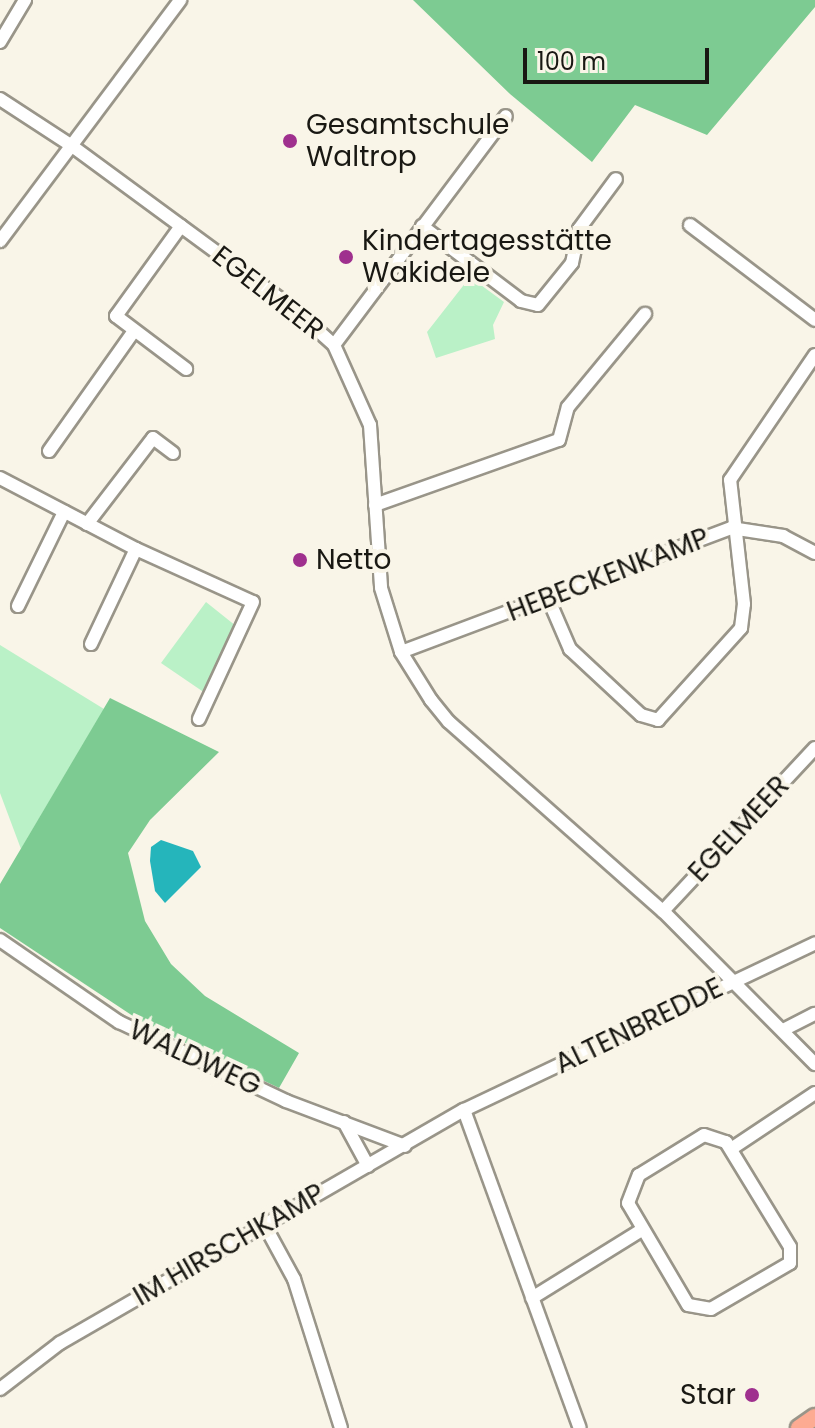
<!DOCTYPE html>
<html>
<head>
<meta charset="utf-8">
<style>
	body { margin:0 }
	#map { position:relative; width:815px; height:1428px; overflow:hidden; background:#f9f5e8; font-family:Poppins,sans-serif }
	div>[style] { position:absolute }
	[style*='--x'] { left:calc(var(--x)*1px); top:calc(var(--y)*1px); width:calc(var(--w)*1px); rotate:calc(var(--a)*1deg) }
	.green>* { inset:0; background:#baf1c7 }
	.forest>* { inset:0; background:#7dcb92 }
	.water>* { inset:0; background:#25b5bb }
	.roads { filter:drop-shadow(2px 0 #999589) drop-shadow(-2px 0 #999589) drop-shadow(0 2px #999589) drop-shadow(0 -2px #999589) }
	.minor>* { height:12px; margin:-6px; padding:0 6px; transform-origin:6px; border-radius:6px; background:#fff }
	.major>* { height:16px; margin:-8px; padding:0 8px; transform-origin:8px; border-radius:8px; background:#fdab92 }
	.dots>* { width:22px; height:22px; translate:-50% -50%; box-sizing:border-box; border:4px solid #f9f5e8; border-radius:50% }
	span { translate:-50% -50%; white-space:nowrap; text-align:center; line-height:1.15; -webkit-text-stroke:8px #f9f5e8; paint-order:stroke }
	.poi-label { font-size:28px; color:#191813 }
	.left { translate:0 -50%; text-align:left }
	.right { translate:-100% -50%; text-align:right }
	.street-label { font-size:28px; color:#191813 }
	.scale { position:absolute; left:523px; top:48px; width:186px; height:36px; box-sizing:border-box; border:4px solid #191813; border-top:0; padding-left:10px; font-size:24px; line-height:28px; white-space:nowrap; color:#191813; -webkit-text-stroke:6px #f9f5e8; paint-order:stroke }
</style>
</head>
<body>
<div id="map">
	<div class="green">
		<div style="clip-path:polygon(470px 277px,504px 302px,493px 325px,495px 339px,436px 358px,427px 332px)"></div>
		<div style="clip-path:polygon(206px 602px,236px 626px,205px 693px,161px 663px)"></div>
		<div style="clip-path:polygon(0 645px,104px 709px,21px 849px,0 793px)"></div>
	</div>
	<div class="forest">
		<div style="clip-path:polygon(413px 0,815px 0,815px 7px,707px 135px,635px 105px,592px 162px,510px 94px)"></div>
		<div style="clip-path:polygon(110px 698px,219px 752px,150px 820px,128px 853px,145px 921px,171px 964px,205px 996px,299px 1053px,279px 1088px,142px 1022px,0 928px,0 884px)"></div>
	</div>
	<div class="water">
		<div style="clip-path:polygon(161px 840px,193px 851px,201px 867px,165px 903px,155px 891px,150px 861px,151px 847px)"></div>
	</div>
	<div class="roads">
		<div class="minor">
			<div style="--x:0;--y:42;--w:49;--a:-59.2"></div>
			<div style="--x:0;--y:99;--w:86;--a:33.1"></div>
			<div style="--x:72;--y:146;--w:275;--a:36.3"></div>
			<div style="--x:294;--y:309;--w:54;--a:42"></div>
			<div style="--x:334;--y:345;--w:88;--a:65.8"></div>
			<div style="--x:370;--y:425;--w:163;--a:86.1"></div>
			<div style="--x:381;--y:588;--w:67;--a:72.6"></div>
			<div style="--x:401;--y:652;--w:57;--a:58"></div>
			<div style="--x:431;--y:700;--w:28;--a:51"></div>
			<div style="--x:449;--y:722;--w:286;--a:41.5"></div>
			<div style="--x:663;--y:911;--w:216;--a:45.2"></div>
			<div style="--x:690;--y:225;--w:157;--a:37.2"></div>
			<div style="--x:181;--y:226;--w:111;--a:125.8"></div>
			<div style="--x:116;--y:316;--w:88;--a:37.1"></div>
			<div style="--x:422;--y:226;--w:124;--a:37.1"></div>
			<div style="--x:521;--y:301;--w:17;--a:13"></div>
			<div style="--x:538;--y:305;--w:54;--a:-51"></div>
			<div style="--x:572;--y:263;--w:35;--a:-78"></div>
			<div style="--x:579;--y:229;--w:62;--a:-53.5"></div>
			<div style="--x:0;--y:241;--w:301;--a:-53.2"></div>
			<div style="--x:334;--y:345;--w:286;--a:-53.1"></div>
			<div style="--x:49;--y:451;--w:147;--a:-54.7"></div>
			<div style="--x:0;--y:478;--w:153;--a:27.6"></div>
			<div style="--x:136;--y:549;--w:128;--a:24.4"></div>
			<div style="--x:253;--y:602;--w:129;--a:114.8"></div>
			<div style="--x:375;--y:505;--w:195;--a:-19.5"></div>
			<div style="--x:559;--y:440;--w:34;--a:-75"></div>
			<div style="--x:568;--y:407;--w:121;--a:-50.4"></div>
			<div style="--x:87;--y:524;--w:108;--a:-52.5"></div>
			<div style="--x:153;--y:438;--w:25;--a:37"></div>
			<div style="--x:548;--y:598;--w:56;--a:66.7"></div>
			<div style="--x:570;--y:649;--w:97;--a:42.9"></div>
			<div style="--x:641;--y:715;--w:18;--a:16"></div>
			<div style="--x:658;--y:720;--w:124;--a:-47.9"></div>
			<div style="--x:741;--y:628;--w:24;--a:-83"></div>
			<div style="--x:744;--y:604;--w:125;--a:-96.4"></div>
			<div style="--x:730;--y:480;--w:151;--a:-55.8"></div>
			<div style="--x:18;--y:606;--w:105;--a:-63.9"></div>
			<div style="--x:91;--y:644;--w:105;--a:-64.7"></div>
			<div style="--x:401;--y:652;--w:353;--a:-20.6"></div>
			<div style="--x:731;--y:528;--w:53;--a:8.7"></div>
			<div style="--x:783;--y:536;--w:36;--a:28"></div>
			<div style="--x:663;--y:911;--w:223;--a:-47"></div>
			<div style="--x:0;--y:940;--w:145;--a:34.6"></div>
			<div style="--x:119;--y:1022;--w:185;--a:25.3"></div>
			<div style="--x:286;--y:1101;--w:127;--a:20.7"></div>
			<div style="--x:783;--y:1030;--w:36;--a:-27"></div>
			<div style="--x:464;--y:1110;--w:338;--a:70"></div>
			<div style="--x:344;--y:1122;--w:50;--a:61.4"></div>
			<div style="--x:704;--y:1135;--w:23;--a:18"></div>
			<div style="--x:726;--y:1142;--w:123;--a:58.6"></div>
			<div style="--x:790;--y:1247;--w:16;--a:90"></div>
			<div style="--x:790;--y:1263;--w:91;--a:149.8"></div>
			<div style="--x:711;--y:1309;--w:23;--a:-170"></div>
			<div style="--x:688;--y:1305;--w:118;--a:-120.5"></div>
			<div style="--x:628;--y:1203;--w:30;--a:-69"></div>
			<div style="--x:639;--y:1175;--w:76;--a:-31.6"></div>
			<div style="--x:731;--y:1149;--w:101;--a:-33.7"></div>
			<div style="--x:264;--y:1224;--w:63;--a:61.4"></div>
			<div style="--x:294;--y:1279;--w:156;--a:72.5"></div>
			<div style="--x:532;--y:1298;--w:127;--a:-31.8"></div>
			<div style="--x:0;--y:1389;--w:76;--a:-37.5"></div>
			<div style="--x:60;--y:1343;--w:466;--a:-30"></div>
			<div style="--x:464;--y:1110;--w:389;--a:-25.4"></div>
		</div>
		<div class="major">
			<div style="--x:799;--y:1428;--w:19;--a:-35"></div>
		</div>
	</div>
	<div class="dots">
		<div style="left:290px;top:141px;background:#9f308e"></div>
		<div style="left:346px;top:257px;background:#9f308e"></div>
		<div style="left:300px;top:560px;background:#9f308e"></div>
		<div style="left:752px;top:1395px;background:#9f308e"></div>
	</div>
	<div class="poi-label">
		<span class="left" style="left:306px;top:141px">Gesamtschule<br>Waltrop</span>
		<span class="left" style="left:362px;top:257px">Kindertagesstätte<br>Wakidele</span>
		<span class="left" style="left:316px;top:560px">Netto</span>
		<span class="right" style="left:736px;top:1395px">Star</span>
	</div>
	<div class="street-label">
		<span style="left:268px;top:293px;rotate:38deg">EGELMEER</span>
		<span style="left:608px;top:575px;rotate:-21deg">HEBECKENKAMP</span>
		<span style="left:739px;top:829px;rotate:-47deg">EGELMEER</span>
		<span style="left:639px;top:1026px;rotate:-26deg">ALTENBREDDE</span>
		<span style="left:195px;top:1058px;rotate:25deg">WALDWEG</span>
		<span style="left:229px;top:1245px;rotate:-30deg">IM HIRSCHKAMP</span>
	</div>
	<div class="scale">100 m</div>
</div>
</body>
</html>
